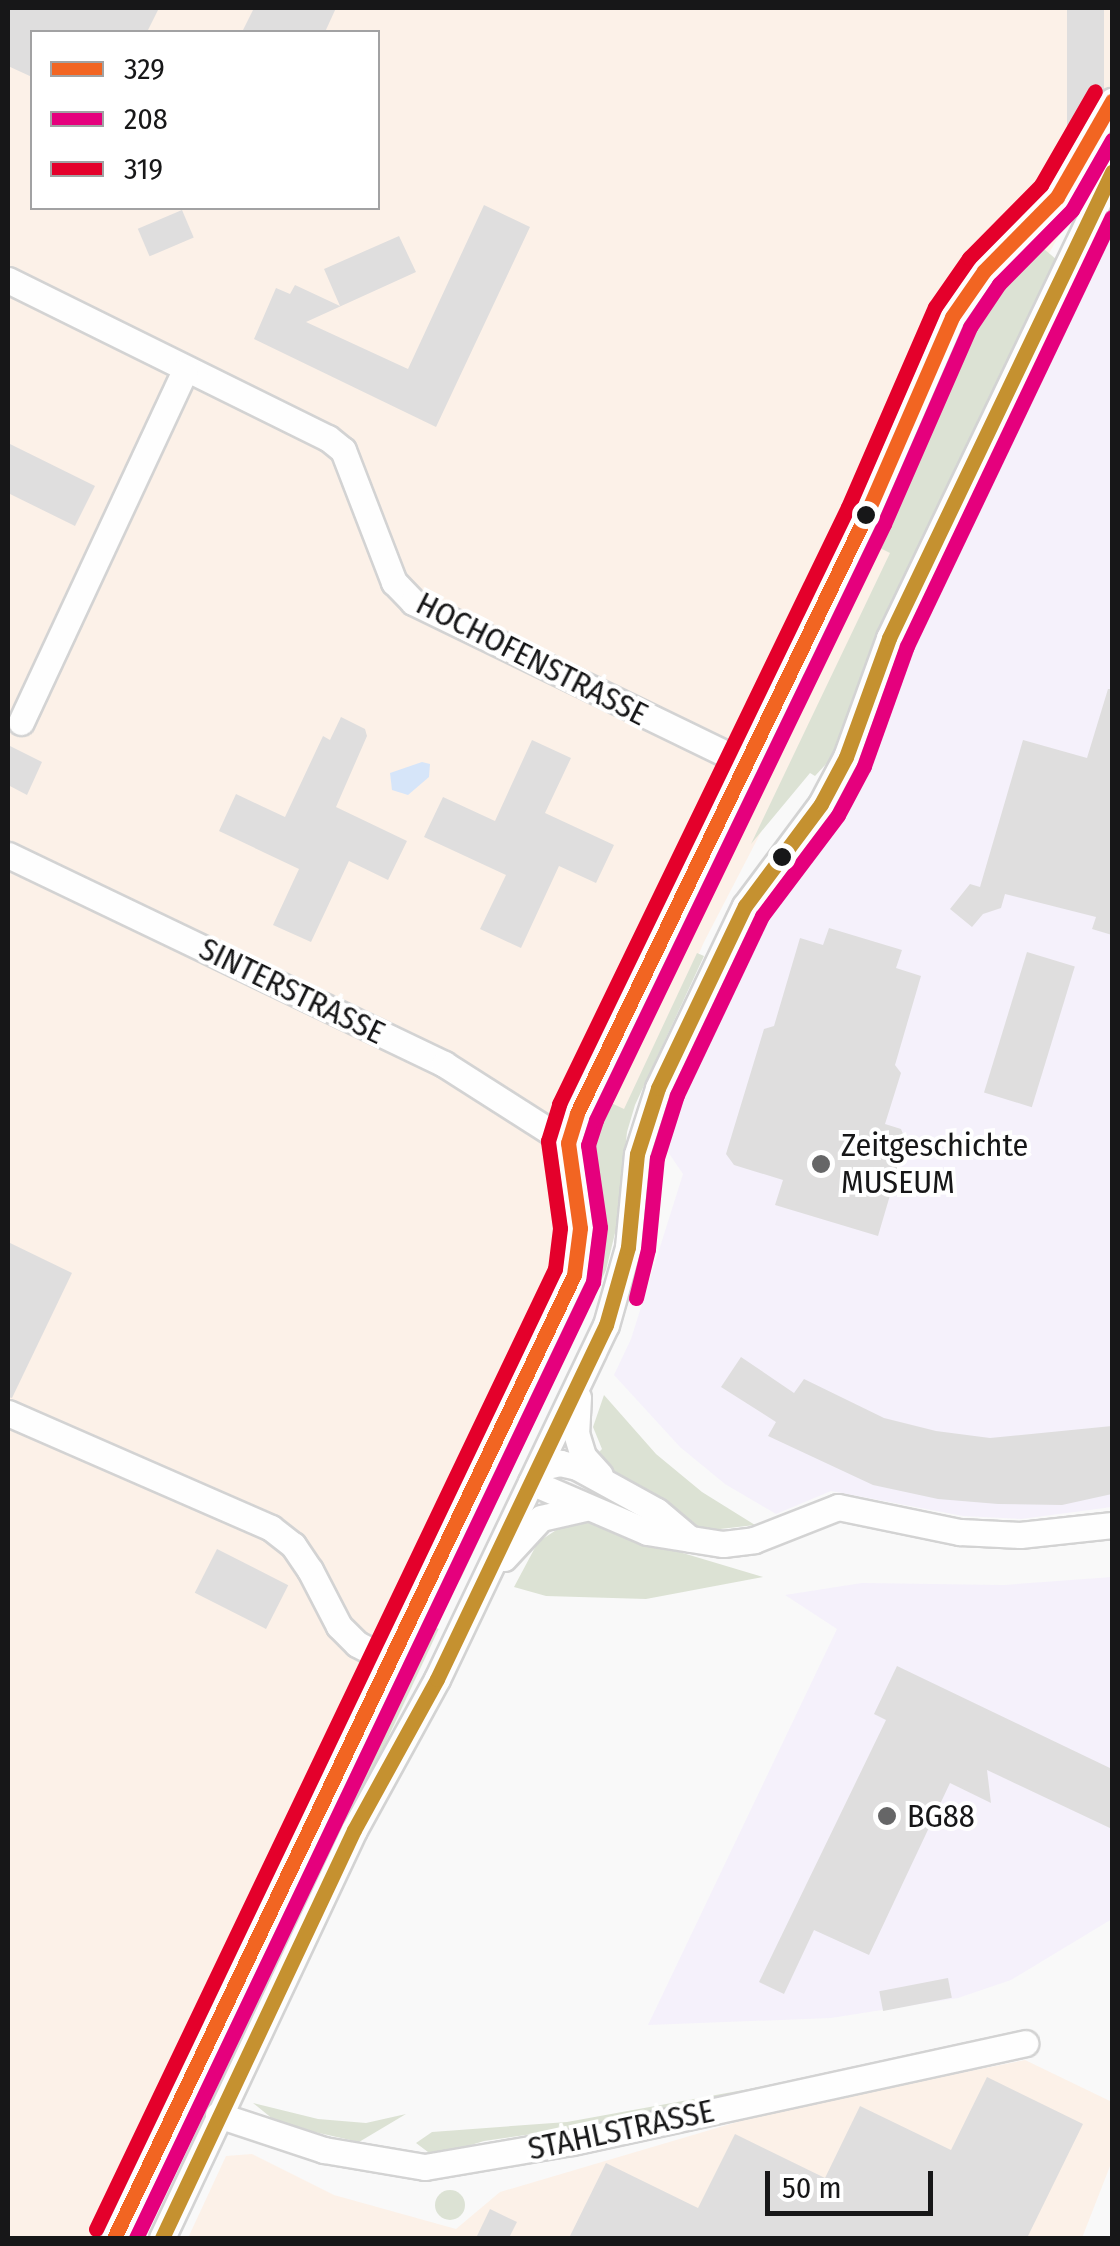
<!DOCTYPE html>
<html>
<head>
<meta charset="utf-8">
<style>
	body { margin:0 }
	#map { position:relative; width:1120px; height:2246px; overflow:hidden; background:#f9f9f9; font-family:"Fira Sans Condensed",sans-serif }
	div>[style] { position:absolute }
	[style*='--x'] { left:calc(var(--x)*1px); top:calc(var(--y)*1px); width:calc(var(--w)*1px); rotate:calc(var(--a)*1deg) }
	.commercial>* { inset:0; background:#f5f1fb }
	.industrial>* { inset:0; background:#fcf1e8 }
	.green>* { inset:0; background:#dce2d4; transform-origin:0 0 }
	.round { border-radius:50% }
	.water>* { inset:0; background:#d6e5f9 }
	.building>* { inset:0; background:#dfdede; transform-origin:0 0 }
	.roads { filter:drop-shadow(2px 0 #d3d3d3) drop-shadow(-2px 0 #d3d3d3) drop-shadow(0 2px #d3d3d3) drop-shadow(0 -2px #d3d3d3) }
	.minor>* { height:25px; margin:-12.5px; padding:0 12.5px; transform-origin:12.5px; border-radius:12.5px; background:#fefefe }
	.bus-1>* { height:15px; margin:-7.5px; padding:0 7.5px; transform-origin:7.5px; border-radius:7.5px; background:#f26522 }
	.bus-2>* { height:15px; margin:-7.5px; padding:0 7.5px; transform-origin:7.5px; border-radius:7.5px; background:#e5007d }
	.bus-3>* { height:15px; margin:-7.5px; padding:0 7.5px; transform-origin:7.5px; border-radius:7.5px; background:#e4002b }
	.bus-4>* { height:15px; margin:-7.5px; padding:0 7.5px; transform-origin:7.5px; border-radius:7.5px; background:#c59130 }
	.dots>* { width:28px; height:28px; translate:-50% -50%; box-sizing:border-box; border:5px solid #fff; border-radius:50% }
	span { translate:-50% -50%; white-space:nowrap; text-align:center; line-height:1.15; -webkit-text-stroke:8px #fff; paint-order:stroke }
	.street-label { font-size:32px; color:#171718 }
	.poi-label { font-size:32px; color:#171718 }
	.left { translate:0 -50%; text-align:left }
	.frame { position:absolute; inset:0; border:10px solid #171718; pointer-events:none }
	.legend { position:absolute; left:30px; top:30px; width:350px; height:180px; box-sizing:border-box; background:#fff; border:2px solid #a2a2a3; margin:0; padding:12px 18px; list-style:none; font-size:30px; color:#171718 }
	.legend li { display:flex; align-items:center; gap:20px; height:50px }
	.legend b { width:50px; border:2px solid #a2a2a3 }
	.scale { position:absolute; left:765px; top:2171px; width:168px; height:45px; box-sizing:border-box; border:5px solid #171718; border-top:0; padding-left:12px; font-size:30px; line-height:35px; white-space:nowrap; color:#171718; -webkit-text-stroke:8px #fff; paint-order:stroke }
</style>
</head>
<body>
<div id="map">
	<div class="commercial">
		<div style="clip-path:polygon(1112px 221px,1112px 1507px,1021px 1519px,963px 1516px,831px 1491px,776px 1514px,725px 1484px,680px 1447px,614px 1375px,631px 1339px,683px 1174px,655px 1133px,679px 1073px,763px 900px,822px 827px,831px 831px,881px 730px,898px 672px)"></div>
		<div style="clip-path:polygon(1112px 1577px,1112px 1919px,1011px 1980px,958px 1998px,831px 2018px,648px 2025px,837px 1629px,785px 1595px,862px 1583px,1004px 1585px)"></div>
	</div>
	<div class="industrial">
		<div style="clip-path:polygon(evenodd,8px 8px,1112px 8px,1112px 139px,992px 357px,817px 724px,704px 942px,598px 1183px,609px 1222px,600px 1267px,215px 2063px,151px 2198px,140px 2238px,8px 2238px,8px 8px,32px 32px,378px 32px,378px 208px,32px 208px,32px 32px)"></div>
		<div style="clip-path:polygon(1025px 2060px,1112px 2102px,1112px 2161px,1082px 2238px,188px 2238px,226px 2156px,252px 2154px,334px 2195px,456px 2229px,500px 2192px,784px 2108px)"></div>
	</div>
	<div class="green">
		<div style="clip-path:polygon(1037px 243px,1057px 260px,877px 633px,838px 744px,827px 763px,815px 776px,810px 773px,751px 844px,890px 553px,874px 545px,962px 334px,1005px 274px)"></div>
		<div style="clip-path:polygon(697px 953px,704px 956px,635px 1105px,627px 1132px,617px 1225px,606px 1270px,580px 1327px,575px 1317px,599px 1259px,598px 1210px,588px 1168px,591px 1143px,609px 1102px,624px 1109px)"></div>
		<div style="clip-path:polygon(566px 1333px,572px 1343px,460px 1580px,448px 1574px)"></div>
		<div style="clip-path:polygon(604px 1395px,656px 1454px,702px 1492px,755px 1525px,703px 1531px,687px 1523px,662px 1498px,610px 1469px,595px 1456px,602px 1449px,593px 1427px)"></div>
		<div style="clip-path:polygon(588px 1518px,656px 1545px,763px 1577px,646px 1599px,546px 1596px,514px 1587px,538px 1542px,564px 1525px)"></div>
		<div style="left:426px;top:1623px;width:14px;height:276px;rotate:25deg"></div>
		<div style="left:296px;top:1892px;width:15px;height:178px;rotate:23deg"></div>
		<div style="clip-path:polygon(776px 2084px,568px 2129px,484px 2141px,445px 2153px,428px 2152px,416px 2143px,432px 2132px,567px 2122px)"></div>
		<div style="clip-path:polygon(253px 2103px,318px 2119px,366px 2123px,406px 2114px,359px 2142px,279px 2124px)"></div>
		<div class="round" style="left:435px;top:2190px;width:30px;height:30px"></div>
	</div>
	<div class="water">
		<div style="clip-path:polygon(422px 762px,430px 764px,429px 777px,408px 795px,392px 790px,390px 773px)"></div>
	</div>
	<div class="building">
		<div style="clip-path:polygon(8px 8px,159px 8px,147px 32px,32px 32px,32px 77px,8px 66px)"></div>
		<div style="clip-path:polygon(254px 8px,336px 8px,325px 32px,242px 32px)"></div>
		<div style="left:1067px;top:8px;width:37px;height:145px"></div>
		<div style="clip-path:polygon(484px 205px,530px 227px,436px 427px,254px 339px,276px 288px,290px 294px,295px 285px,340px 306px,324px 269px,399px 236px,416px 272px,306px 322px,408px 369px)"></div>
		<div style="left:182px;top:210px;width:30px;height:48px;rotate:67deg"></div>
		<div style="clip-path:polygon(8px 443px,95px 486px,75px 526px,8px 493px)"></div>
		<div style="clip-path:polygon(1108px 689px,1112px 689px,1112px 935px,1092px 929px,1096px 917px,1005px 894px,1001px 908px,983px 914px,972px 927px,950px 909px,970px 884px,980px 887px,1023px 740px,1087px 758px)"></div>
		<div style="clip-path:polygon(341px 717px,365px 729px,367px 736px,336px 807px,407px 841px,388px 880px,349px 861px,311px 942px,273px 925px,299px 869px,219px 831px,236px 794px,285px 817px,323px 736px,330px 740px)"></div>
		<div style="clip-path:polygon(532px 740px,571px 758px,545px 813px,614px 845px,596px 883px,559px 866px,521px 948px,480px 929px,506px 875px,424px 837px,443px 797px,495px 821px)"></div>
		<div style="clip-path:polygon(8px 745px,42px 762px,27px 795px,8px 785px)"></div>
		<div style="clip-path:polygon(829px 928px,902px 950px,896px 968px,921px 976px,895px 1065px,901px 1073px,885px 1124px,901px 1129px,906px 1141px,878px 1236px,775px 1205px,783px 1180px,734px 1165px,726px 1154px,764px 1029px,774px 1026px,800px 938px,823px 945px)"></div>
		<div style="left:1027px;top:952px;width:50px;height:147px;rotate:17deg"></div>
		<div style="clip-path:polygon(8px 1242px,72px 1273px,12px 1398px,8px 1397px)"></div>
		<div style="clip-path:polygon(741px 1357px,794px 1393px,804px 1379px,884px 1418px,936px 1431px,990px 1438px,1112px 1426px,1112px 1494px,1062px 1505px,998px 1504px,938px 1499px,873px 1485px,768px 1436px,776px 1422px,721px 1387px)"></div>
		<div style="left:217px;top:1549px;width:80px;height:49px;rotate:27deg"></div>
		<div style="clip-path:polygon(897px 1666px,1112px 1769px,1112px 1829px,987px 1770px,991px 1803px,950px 1783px,869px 1955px,814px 1930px,784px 1994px,759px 1982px,886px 1720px,874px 1714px)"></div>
		<div style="left:948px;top:1978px;width:20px;height:70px;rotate:79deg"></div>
		<div style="clip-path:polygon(987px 2077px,1083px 2124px,1027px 2238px,569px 2238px,606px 2163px,698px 2208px,735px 2134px,825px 2178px,860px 2106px,951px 2150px)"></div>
		<div style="clip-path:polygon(490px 2209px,517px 2222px,509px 2238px,476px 2238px)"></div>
	</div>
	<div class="roads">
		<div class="minor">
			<div style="--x:8;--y:280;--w:357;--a:26.3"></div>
			<div style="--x:328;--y:438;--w:19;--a:39"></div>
			<div style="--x:343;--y:450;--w:142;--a:68.9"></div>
			<div style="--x:394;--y:582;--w:28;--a:46"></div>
			<div style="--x:413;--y:602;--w:370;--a:25.9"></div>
			<div style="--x:21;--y:722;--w:387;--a:-65"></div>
			<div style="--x:8;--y:855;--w:484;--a:25.6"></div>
			<div style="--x:444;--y:1064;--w:147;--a:32.5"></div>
			<div style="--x:578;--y:1397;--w:36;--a:93"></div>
			<div style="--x:576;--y:1433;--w:24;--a:73"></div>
			<div style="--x:583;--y:1456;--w:25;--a:48"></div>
			<div style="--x:8;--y:1413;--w:287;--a:23.6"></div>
			<div style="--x:271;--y:1528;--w:28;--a:38"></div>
			<div style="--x:293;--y:1545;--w:30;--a:56"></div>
			<div style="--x:310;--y:1570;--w:63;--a:62.6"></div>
			<div style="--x:339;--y:1626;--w:25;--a:45"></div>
			<div style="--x:357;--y:1644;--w:37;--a:27"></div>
			<div style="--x:538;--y:1468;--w:23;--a:-13"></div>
			<div style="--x:560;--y:1463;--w:17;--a:13"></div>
			<div style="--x:577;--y:1467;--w:91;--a:28.8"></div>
			<div style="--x:657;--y:1511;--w:43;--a:40.3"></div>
			<div style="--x:531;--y:1482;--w:126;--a:23.3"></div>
			<div style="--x:647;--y:1532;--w:77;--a:9"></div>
			<div style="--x:723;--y:1544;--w:31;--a:-7"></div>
			<div style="--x:754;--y:1540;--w:90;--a:-21.4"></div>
			<div style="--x:838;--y:1507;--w:125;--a:11.6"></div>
			<div style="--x:960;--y:1532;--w:60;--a:2.9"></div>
			<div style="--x:1020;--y:1535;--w:93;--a:-6.2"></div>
			<div style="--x:504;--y:1558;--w:54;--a:-47.2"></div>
			<div style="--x:541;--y:1518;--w:45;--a:-12.8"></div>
			<div style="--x:218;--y:2115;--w:112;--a:18.3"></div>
			<div style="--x:324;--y:2150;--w:102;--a:9.6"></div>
			<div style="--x:425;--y:2167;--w:149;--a:-9.7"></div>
			<div style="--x:572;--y:2142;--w:464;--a:-12.3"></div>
			<div style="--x:114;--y:2238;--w:1067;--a:-64.47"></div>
			<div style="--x:574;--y:1275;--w:47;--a:-82.7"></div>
			<div style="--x:580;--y:1228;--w:86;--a:-98"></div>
			<div style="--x:568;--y:1143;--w:31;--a:-73"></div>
			<div style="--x:577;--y:1113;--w:664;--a:-64.21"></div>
			<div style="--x:866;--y:515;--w:216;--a:-66.5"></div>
			<div style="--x:952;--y:317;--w:56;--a:-55.2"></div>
			<div style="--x:984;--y:271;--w:104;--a:-45.4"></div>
			<div style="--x:1057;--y:197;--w:111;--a:-60.2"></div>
			<div style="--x:162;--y:2238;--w:451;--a:-64.8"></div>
			<div style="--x:354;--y:1830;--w:172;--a:-61.2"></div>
			<div style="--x:437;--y:1679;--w:392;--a:-64.5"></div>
			<div style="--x:606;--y:1325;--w:81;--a:-74.2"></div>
			<div style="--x:628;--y:1247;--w:93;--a:-84.5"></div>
			<div style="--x:637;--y:1154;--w:69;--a:-72.3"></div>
			<div style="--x:658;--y:1088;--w:202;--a:-64.5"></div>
			<div style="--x:745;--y:906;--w:127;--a:-53.3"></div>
			<div style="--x:821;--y:804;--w:53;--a:-62"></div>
			<div style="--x:846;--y:757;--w:127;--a:-70.1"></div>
			<div style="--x:889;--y:638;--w:517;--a:-64.43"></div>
		</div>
	</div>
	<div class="bus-1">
		<div style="--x:114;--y:2238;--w:1067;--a:-64.47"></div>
		<div style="--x:574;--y:1275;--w:47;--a:-82.7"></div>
		<div style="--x:580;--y:1228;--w:86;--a:-98"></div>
		<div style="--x:568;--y:1143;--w:31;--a:-73"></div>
		<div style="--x:577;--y:1113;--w:664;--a:-64.21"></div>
		<div style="--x:866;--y:515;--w:216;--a:-66.5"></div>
		<div style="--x:952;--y:317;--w:56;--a:-55.2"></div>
		<div style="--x:984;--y:271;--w:104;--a:-45.4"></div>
		<div style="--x:1057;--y:197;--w:111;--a:-60.2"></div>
	</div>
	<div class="bus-2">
		<div style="--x:636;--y:1298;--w:50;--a:-76.2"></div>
		<div style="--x:648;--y:1249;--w:91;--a:-84.4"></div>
		<div style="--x:657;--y:1158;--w:66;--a:-72.4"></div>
		<div style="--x:677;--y:1095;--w:198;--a:-64.6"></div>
		<div style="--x:762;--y:916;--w:126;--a:-53"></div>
		<div style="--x:838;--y:815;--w:55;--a:-62"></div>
		<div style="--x:864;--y:766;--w:127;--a:-70.3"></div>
		<div style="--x:907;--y:646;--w:475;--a:-64.5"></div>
		<div style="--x:136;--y:2238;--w:1060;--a:-64.45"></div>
		<div style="--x:593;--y:1282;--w:55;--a:-82.7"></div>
		<div style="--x:600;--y:1227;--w:83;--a:-98.3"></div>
		<div style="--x:588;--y:1145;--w:26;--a:-72"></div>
		<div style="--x:596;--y:1120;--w:662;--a:-64.21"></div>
		<div style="--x:884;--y:524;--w:215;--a:-66.4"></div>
		<div style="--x:970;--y:327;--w:52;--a:-56"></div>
		<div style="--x:999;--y:284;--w:104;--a:-45.4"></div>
		<div style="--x:1072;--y:210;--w:81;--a:-60.3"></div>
	</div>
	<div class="bus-3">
		<div style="--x:96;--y:2229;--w:1064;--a:-64.45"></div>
		<div style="--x:555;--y:1269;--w:41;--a:-83"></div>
		<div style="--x:560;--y:1228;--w:88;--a:-97.9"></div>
		<div style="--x:548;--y:1141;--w:39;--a:-73"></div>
		<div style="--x:559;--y:1104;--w:663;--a:-64.17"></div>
		<div style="--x:848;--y:507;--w:218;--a:-66.5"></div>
		<div style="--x:935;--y:307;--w:60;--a:-55.2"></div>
		<div style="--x:969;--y:258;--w:103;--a:-45.4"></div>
		<div style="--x:1041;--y:185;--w:108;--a:-60.1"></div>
	</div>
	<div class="bus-4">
		<div style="--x:162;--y:2238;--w:451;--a:-64.8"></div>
		<div style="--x:354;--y:1830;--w:172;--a:-61.2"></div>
		<div style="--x:437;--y:1679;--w:392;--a:-64.5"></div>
		<div style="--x:606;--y:1325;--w:81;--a:-74.2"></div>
		<div style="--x:628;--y:1247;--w:93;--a:-84.5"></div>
		<div style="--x:637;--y:1154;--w:69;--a:-72.3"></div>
		<div style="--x:658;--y:1088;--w:202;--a:-64.5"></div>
		<div style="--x:745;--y:906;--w:127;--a:-53.3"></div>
		<div style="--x:821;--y:804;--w:53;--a:-62"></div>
		<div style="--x:846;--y:757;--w:127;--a:-70.1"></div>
		<div style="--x:889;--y:638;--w:517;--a:-64.43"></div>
	</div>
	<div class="dots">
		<div style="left:866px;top:515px;background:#171718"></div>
		<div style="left:782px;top:857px;background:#171718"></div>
		<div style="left:821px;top:1164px;background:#666667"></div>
		<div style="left:887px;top:1816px;background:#666667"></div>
	</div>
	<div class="street-label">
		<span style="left:532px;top:659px;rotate:27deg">HOCHOFENSTRASSE</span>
		<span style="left:292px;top:991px;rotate:26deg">SINTERSTRASSE</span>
		<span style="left:621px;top:2130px;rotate:-12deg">STAHLSTRASSE</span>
	</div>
	<div class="poi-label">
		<span class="left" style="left:841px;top:1164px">Zeitgeschichte<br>MUSEUM</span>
		<span class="left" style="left:907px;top:1816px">BG88</span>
	</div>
	<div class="frame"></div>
	<ul class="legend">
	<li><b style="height:12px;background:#f26522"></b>329</li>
	<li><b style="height:12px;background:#e5007d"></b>208</li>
	<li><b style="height:12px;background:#e4002b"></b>319</li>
	</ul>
	<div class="scale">50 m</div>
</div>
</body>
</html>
